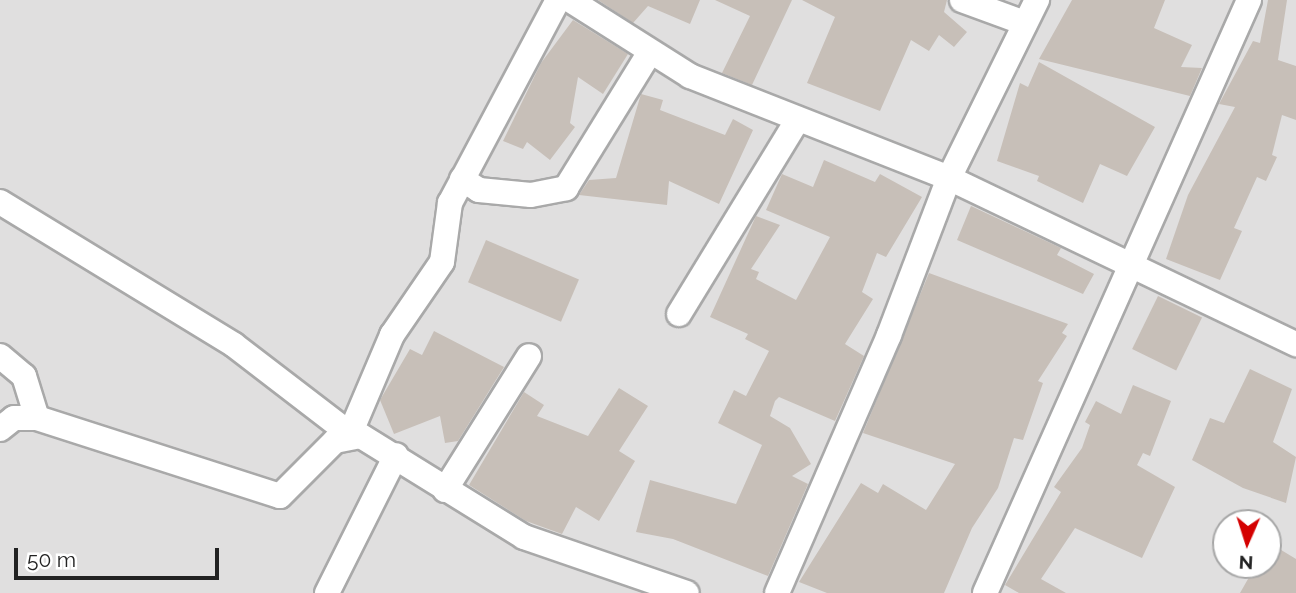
<!DOCTYPE html>
<html>
<head>
<meta charset="utf-8">
<style>
	body { margin:0 }
	#map { position:relative; width:1296px; height:593px; overflow:hidden; background:#f2efe9; font-family:Raleway,sans-serif }
	div>[style] { position:absolute }
	[style*='--x'] { left:calc(var(--x)*1px); top:calc(var(--y)*1px); width:calc(var(--w)*1px); rotate:calc(var(--a)*1deg) }
	.residential>* { inset:0; background:#e0dfdf }
	.building>* { inset:0; background:#c7bfb8; transform-origin:0 0 }
	.roads { filter:drop-shadow(2px 0 #a9a9a9) drop-shadow(-2px 0 #a9a9a9) drop-shadow(0 2px #a9a9a9) drop-shadow(0 -2px #a9a9a9) }
	.minor>* { height:24px; margin:-12px; padding:0 12px; transform-origin:12px; border-radius:12px; background:#fff }
	span { translate:-50% -50%; white-space:nowrap; text-align:center; line-height:1.15; -webkit-text-stroke:7px #fff; paint-order:stroke }
	.north { position:absolute; left:1212px; top:509px; width:70px; height:70px; box-sizing:border-box; background:#fff; border:2px solid #a7a7a7; border-radius:50%; rotate:183deg; font-size:19px; font-weight:700; line-height:28px; text-align:center; color:#222 }
	.north::after { content:''; display:block; margin:auto; width:24px; height:32px; background:#d40000; clip-path:polygon(50% 0,100% 100%,50% 72%,0 100%) }
	.scale { position:absolute; left:14px; top:548px; width:205px; height:32px; box-sizing:border-box; border:4px solid #222; border-top:0; padding-left:9px; font-size:21px; line-height:24px; white-space:nowrap; color:#222; -webkit-text-stroke:5px #fff; paint-order:stroke }
</style>
</head>
<body>
<div id="map">
	<div class="residential">
		<div style="clip-path:polygon(evenodd,0 0,1296px 0,1296px 593px,0 593px,0 0,1226px 523px,1268px 523px,1268px 565px,1226px 565px,1226px 523px)"></div>
	</div>
	<div class="building">
		<div style="clip-path:polygon(598px 0,700px 0,690px 24px,648px 6px,633px 23px)"></div>
		<div style="clip-path:polygon(715px 0,792px 0,752px 85px,722px 73px,750px 16px)"></div>
		<div style="clip-path:polygon(802px 0,947px 0,944px 12px,967px 32px,954px 47px,939px 35px,929px 51px,911px 40px,880px 111px,807px 83px,835px 17px)"></div>
		<div style="clip-path:polygon(1072px 0,1165px 0,1154px 28px,1192px 45px,1181px 67px,1202px 68px,1190px 96px,1039px 59px)"></div>
		<div style="clip-path:polygon(1268px 0,1287px 0,1278px 60px,1296px 66px,1296px 120px,1282px 115px,1272px 155px,1277px 157px,1266px 181px,1257px 177px,1234px 228px,1242px 231px,1220px 280px,1166px 259px,1188px 195px,1235px 107px,1219px 104px,1253px 41px,1260px 43px)"></div>
		<div style="clip-path:polygon(573px 20px,628px 54px,603px 94px,578px 77px,570px 123px,575px 127px,550px 160px,527px 142px,523px 149px,503px 141px,541px 63px)"></div>
		<div style="clip-path:polygon(1039px 62px,1155px 127px,1127px 176px,1100px 164px,1083px 203px,1037px 181px,1039px 176px,997px 161px,1020px 83px,1028px 87px)"></div>
		<div style="clip-path:polygon(641px 94px,663px 100px,660px 110px,725px 135px,733px 119px,753px 130px,719px 204px,669px 181px,667px 205px,579px 195px,589px 180px,616px 178px)"></div>
		<div style="clip-path:polygon(824px 160px,875px 182px,880px 174px,922px 197px,886px 257px,877px 253px,862px 292px,873px 299px,845px 344px,864px 356px,835px 421px,779px 397px,775px 401px,770px 416px,790px 428px,811px 464px,792px 476px,808px 484px,768px 576px,673px 539px,636px 532px,650px 480px,736px 504px,762px 445px,718px 423px,734px 390px,746px 396px,769px 351px,745px 339px,748px 334px,710px 317px,756px 216px,780px 225px,751px 269px,759px 272px,756px 279px,796px 300px,830px 237px,766px 210px,782px 174px,813px 187px)"></div>
		<div style="clip-path:polygon(971px 206px,1061px 248px,1057px 255px,1094px 274px,1083px 294px,957px 240px)"></div>
		<div style="left:486px;top:240px;width:101px;height:46px;rotate:23deg"></div>
		<div style="clip-path:polygon(929px 273px,1068px 324px,1062px 333px,1067px 336px,1038px 381px,1043px 383px,1023px 440px,1014px 438px,998px 488px,972px 528px,944px 593px,827px 593px,799px 582px,861px 483px,878px 493px,883px 484px,926px 510px,955px 464px,863px 433px)"></div>
		<div style="left:1158px;top:296px;width:49px;height:59px;rotate:26deg"></div>
		<div style="clip-path:polygon(434px 331px,504px 367px,458px 441px,445px 443px,440px 416px,394px 434px,380px 400px,410px 349px,422px 355px)"></div>
		<div style="clip-path:polygon(1250px 369px,1292px 389px,1273px 442px,1296px 457px,1286px 503px,1243px 488px,1192px 460px,1210px 418px,1224px 423px)"></div>
		<div style="clip-path:polygon(1133px 385px,1171px 401px,1150px 456px,1143px 453px,1137px 465px,1175px 487px,1142px 558px,1075px 528px,1041px 579px,1066px 593px,1019px 593px,1005px 585px,1061px 492px,1054px 487px,1082px 448px,1090px 425px,1085px 422px,1096px 401px,1121px 414px)"></div>
		<div style="clip-path:polygon(619px 388px,648px 406px,619px 451px,635px 461px,599px 521px,576px 507px,562px 534px,526px 521px,469px 485px,524px 392px,544px 405px,537px 416px,588px 436px)"></div>
		<div style="clip-path:polygon(1268px 542px,1296px 559px,1296px 593px,1240px 593px,1256px 565px,1268px 565px)"></div>
	</div>
	<div class="roads">
		<div class="minor">
			<div style="--x:570;--y:0;--w:142;--a:32.3"></div>
			<div style="--x:690;--y:76;--w:278;--a:21.5"></div>
			<div style="--x:949;--y:178;--w:385;--a:25.6"></div>
			<div style="--x:962;--y:0;--w:67;--a:20.1"></div>
			<div style="--x:462;--y:179;--w:20;--a:33"></div>
			<div style="--x:479;--y:190;--w:52;--a:5.5"></div>
			<div style="--x:531;--y:195;--w:36;--a:-11"></div>
			<div style="--x:566;--y:188;--w:160;--a:-58.3"></div>
			<div style="--x:0;--y:202;--w:274;--a:31.4"></div>
			<div style="--x:234;--y:345;--w:146;--a:37.5"></div>
			<div style="--x:350;--y:434;--w:108;--a:-67"></div>
			<div style="--x:392;--y:335;--w:88;--a:-55.6"></div>
			<div style="--x:442;--y:262;--w:60;--a:-82.3"></div>
			<div style="--x:450;--y:203;--w:230;--a:-62"></div>
			<div style="--x:679;--y:314;--w:228;--a:-58.6"></div>
			<div style="--x:0;--y:356;--w:31;--a:40"></div>
			<div style="--x:24;--y:376;--w:44;--a:72.8"></div>
			<div style="--x:0;--y:429;--w:18;--a:-38"></div>
			<div style="--x:14;--y:418;--w:23;--a:0"></div>
			<div style="--x:37;--y:418;--w:255;--a:17.8"></div>
			<div style="--x:280;--y:496;--w:78;--a:-45"></div>
			<div style="--x:335;--y:441;--w:26;--a:-11"></div>
			<div style="--x:361;--y:436;--w:192;--a:31.8"></div>
			<div style="--x:524;--y:537;--w:172;--a:19"></div>
			<div style="--x:445;--y:490;--w:158;--a:-57.9"></div>
			<div style="--x:327;--y:593;--w:154;--a:-63.4"></div>
			<div style="--x:777;--y:593;--w:281;--a:-66.5"></div>
			<div style="--x:889;--y:335;--w:168;--a:-69.1"></div>
			<div style="--x:949;--y:178;--w:199;--a:-63.7"></div>
			<div style="--x:985;--y:593;--w:649;--a:-66"></div>
		</div>
	</div>
	<div class="north">N</div>
	<div class="scale">50 m</div>
</div>
</body>
</html>
